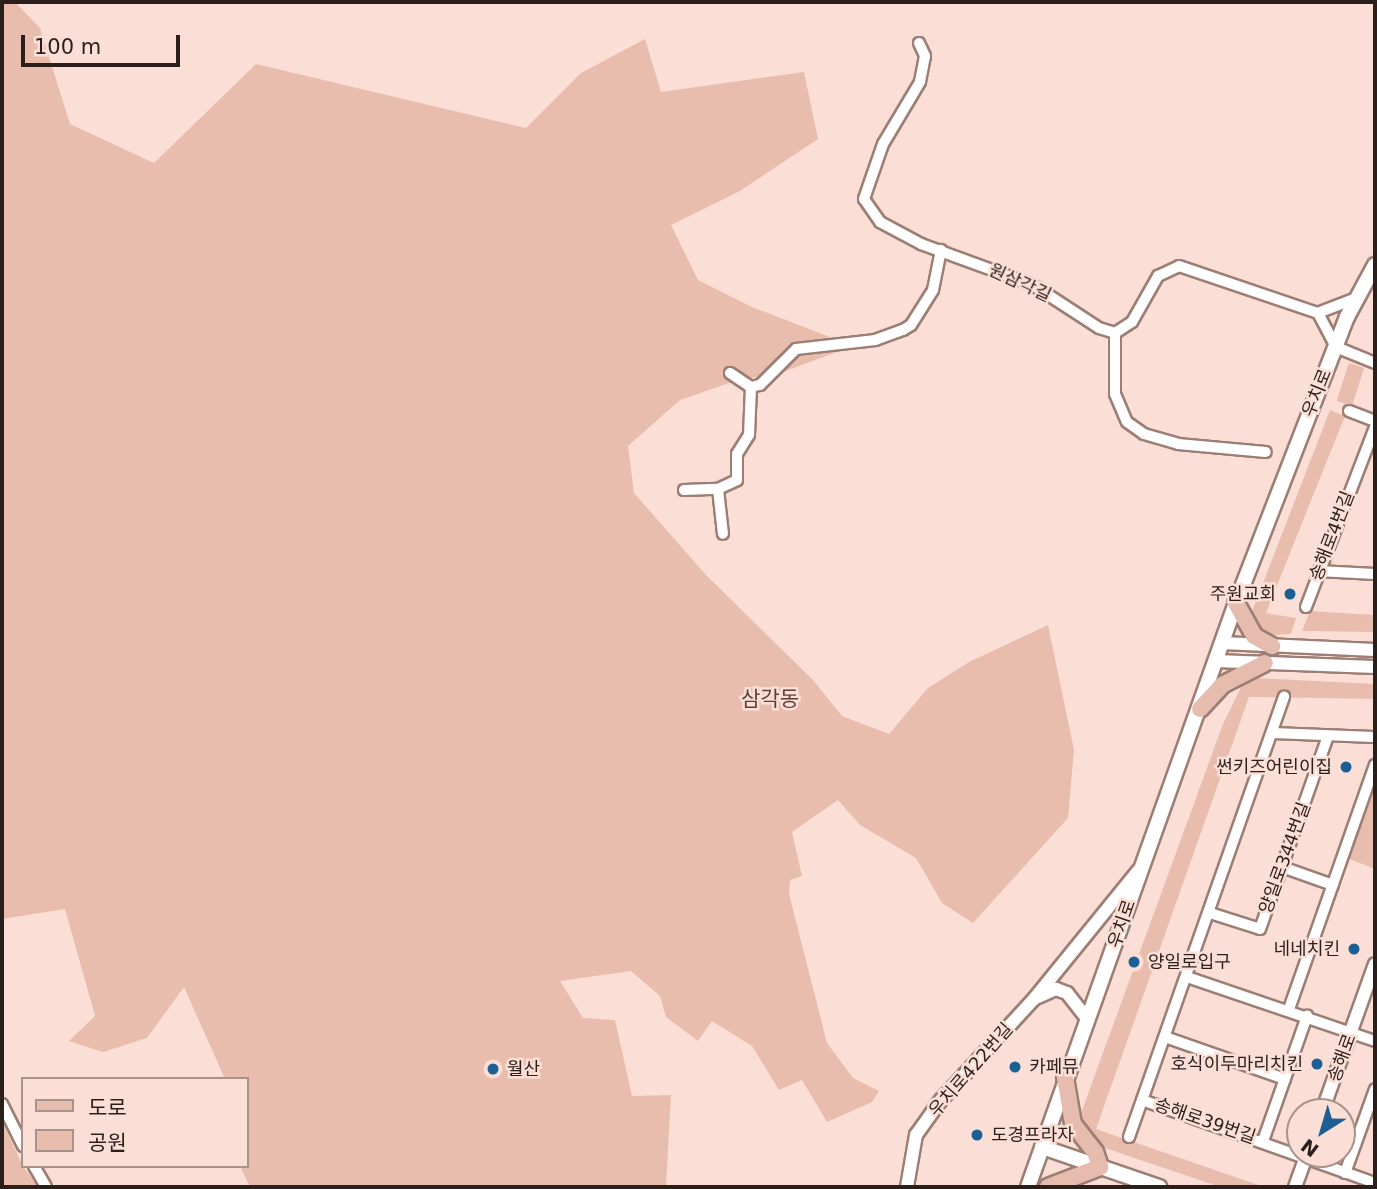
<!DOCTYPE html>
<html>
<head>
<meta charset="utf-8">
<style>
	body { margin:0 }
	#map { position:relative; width:1377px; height:1189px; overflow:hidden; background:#fbdfd6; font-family:"DejaVu Sans","Noto Sans KR",sans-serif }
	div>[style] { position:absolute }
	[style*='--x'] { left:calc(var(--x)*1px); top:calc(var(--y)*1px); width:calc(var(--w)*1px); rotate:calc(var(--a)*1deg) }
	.green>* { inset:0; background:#e9bdae; transform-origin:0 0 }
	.roads { filter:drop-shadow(2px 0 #9d7e74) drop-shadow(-2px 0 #9d7e74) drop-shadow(0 2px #9d7e74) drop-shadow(0 -2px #9d7e74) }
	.minor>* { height:10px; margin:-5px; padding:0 5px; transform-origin:5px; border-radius:5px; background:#fff }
	.tertiary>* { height:12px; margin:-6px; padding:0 6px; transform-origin:6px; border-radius:6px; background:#fff }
	.secondary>* { height:14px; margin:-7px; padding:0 7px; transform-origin:7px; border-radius:7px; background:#fff }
	.primary>* { height:16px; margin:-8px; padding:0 8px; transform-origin:8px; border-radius:8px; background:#e6bcaf }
	.dots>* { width:19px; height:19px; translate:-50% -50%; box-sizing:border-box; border:4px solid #fbdfd6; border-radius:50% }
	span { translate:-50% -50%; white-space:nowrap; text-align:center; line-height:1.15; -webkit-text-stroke:5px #fbdfd6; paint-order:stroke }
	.street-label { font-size:18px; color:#2b1f1b }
	.poi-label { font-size:18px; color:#2b1f1b }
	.right { translate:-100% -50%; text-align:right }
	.left { translate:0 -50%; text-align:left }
	.quarter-label { font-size:21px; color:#5d4138 }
	.frame { position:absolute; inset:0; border:4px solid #2b1f1b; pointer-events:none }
	.legend { position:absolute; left:21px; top:1077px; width:228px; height:91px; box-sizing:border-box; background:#fbdfd6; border:2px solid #a8928b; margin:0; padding:9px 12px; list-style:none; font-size:21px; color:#2b1f1b }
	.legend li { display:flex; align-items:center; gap:14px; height:35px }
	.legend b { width:35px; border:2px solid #a8928b }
	.north { position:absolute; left:1286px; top:1098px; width:70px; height:70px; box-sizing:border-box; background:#fbdfd6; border:2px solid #a8928b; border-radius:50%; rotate:217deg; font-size:19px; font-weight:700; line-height:28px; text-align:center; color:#2b1f1b }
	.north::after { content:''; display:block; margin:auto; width:24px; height:32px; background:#1c5f94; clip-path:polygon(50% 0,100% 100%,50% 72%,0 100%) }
	.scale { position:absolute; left:21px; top:35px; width:159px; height:32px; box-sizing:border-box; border:4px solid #2b1f1b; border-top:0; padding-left:9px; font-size:21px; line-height:24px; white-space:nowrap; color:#2b1f1b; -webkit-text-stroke:5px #fbdfd6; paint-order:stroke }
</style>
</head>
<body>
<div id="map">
	<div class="green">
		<div style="clip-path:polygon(2px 2px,15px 2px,40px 28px,70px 124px,154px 163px,256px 64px,526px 128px,581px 73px,645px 39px,661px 92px,804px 72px,818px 139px,740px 191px,671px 225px,698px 280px,752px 307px,853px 346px,783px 372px,735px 381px,680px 400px,628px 446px,634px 493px,706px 575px,813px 680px,842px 716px,889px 734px,928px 688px,969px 662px,1048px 625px,1074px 750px,1068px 818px,973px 923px,942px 903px,916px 858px,860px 825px,838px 800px,792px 832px,802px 876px,790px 880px,789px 894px,827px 1043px,853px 1078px,879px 1091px,872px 1102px,827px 1122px,802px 1080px,779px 1090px,752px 1046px,712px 1021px,698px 1041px,666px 1017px,660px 996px,631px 971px,560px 981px,583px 1018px,615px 1020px,632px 1096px,671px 1095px,666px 1187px,250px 1187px,240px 1166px,247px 1166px,247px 1079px,225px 1079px,184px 987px,147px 1038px,103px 1052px,69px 1041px,95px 1016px,65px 909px,2px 919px)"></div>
		<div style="left:1349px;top:363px;width:16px;height:40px;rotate:18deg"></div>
		<div style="clip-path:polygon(1330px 410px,1345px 416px,1266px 613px,1296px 618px,1291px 634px,1274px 635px,1263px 631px,1251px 614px)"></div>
		<div style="clip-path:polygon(1310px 611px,1375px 615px,1375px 632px,1302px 631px)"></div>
		<div style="clip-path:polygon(1254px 678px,1375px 684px,1375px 699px,1249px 697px,1096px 1129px,1264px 1187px,1220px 1187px,1105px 1148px,1084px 1126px,1081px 1113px,1223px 724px,1243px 683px)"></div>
		<div style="clip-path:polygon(1375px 784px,1375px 869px,1347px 858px)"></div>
		<div style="clip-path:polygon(2px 1122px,23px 1166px,38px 1187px,2px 1187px)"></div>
	</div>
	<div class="roads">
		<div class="minor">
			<div style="--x:919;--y:43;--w:14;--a:65"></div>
			<div style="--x:925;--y:56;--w:26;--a:101"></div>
			<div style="--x:920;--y:82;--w:72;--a:120.8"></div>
			<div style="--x:883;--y:144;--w:58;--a:109.1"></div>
			<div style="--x:864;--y:199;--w:28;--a:55"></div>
			<div style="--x:880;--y:222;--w:47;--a:28.2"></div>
			<div style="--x:921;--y:244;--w:119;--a:20.1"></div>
			<div style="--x:1033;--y:285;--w:79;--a:33.1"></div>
			<div style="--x:1099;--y:328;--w:17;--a:17"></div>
			<div style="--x:1115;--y:333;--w:20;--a:-33"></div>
			<div style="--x:1132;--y:322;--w:53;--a:-60.5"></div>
			<div style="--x:1158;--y:276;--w:23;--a:-25"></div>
			<div style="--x:1179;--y:266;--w:147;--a:18.7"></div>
			<div style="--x:1354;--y:299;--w:39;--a:159"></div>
			<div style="--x:1318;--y:313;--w:38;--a:62"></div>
			<div style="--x:1336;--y:347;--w:42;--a:22.3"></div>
			<div style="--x:1115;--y:333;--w:61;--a:90"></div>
			<div style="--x:1115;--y:394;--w:30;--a:67"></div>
			<div style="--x:1127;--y:422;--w:21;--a:35"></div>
			<div style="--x:1144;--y:434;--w:35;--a:16"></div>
			<div style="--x:1178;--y:444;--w:88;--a:5.2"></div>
			<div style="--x:730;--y:373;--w:25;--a:34"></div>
			<div style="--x:751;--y:387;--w:9;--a:-13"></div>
			<div style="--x:760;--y:385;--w:51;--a:-45"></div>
			<div style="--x:796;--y:349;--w:80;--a:-6.5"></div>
			<div style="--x:875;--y:340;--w:30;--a:-20"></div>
			<div style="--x:903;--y:330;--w:9;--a:-32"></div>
			<div style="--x:911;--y:325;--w:41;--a:-57.8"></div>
			<div style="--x:933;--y:290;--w:41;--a:-78.7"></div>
			<div style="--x:1349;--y:411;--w:28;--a:21"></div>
			<div style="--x:718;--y:489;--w:45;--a:83.7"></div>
			<div style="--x:684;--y:490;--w:34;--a:-2"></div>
			<div style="--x:718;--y:489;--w:21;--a:-25"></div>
			<div style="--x:737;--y:480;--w:26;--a:-90"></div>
			<div style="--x:737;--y:454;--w:22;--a:-58"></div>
			<div style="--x:749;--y:435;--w:48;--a:-87.6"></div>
			<div style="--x:1318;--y:571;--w:57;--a:3"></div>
			<div style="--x:1306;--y:607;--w:193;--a:-69"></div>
			<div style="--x:1272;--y:733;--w:103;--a:2.2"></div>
			<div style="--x:1282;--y:867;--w:54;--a:19.4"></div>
			<div style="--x:1210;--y:913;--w:52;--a:17.7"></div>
			<div style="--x:1260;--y:929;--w:205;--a:-70.6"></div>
			<div style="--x:1187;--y:977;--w:199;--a:18.8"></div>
			<div style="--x:1289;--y:1009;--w:259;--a:-70.6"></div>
			<div style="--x:1165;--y:1037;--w:127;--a:19.3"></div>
			<div style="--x:1142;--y:1100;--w:247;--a:19.6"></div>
			<div style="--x:2;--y:1104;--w:47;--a:63.4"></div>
			<div style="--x:1129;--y:1137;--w:467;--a:-70.6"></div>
			<div style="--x:1263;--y:1141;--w:133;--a:-70.6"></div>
			<div style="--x:34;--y:1166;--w:24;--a:60"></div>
			<div style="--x:1345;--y:1173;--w:89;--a:-70.3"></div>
		</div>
		<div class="tertiary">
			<div style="--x:1222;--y:643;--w:153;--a:2.6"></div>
			<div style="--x:1216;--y:661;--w:159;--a:2.2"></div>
			<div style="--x:1038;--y:997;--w:20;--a:-24"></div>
			<div style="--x:1056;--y:989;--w:12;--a:20"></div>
			<div style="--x:1067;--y:993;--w:34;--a:52"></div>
			<div style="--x:1322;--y:1112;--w:157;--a:-70.3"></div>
			<div style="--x:907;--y:1187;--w:53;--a:-80.2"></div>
			<div style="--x:916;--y:1135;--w:43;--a:-54.5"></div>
			<div style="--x:941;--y:1100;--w:137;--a:-47.4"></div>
			<div style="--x:1034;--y:999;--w:165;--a:-50.9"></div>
			<div style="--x:1295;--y:1187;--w:35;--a:-70"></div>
		</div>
		<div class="secondary">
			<div style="--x:1042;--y:1147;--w:124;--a:18.9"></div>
			<div style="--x:1028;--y:1187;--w:620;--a:-70.4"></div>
			<div style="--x:1236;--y:603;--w:307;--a:-68.8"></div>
			<div style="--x:1347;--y:317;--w:59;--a:-61.7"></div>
		</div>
		<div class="primary">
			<div style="--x:1236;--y:603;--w:38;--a:61"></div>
			<div style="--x:1254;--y:636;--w:21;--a:29"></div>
			<div style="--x:1200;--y:709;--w:33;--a:-47"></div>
			<div style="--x:1222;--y:685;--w:48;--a:-27.1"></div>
			<div style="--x:1048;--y:1187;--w:56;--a:-21"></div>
			<div style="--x:1100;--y:1167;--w:16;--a:-108"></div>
			<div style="--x:1095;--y:1152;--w:36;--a:-128"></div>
			<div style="--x:1073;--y:1124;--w:48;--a:-99.7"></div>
		</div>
	</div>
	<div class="dots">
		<div style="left:1290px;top:594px;background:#1c5f94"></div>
		<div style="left:1346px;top:767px;background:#1c5f94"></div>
		<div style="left:1354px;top:949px;background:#1c5f94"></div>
		<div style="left:1134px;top:962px;background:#1c5f94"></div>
		<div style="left:1317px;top:1064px;background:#1c5f94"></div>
		<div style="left:1015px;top:1067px;background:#1c5f94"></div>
		<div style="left:493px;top:1069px;background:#1c5f94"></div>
		<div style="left:977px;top:1135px;background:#1c5f94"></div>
	</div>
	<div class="street-label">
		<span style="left:1020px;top:283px;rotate:25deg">원삼각길</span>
		<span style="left:1317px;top:393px;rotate:-68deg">우치로</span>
		<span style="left:1332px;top:536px;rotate:-69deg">송해로4번길</span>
		<span style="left:1285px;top:858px;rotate:-70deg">양일로344번길</span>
		<span style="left:1122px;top:924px;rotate:-71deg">우치로</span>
		<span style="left:1342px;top:1058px;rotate:-70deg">송해로</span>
		<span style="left:971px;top:1070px;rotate:-49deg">우치로422번길</span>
		<span style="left:1205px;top:1121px;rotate:19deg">송해로39번길</span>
	</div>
	<div class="poi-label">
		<span class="right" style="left:1276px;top:594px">주원교회</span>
		<span class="right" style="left:1332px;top:767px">썬키즈어린이집</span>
		<span class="right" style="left:1340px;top:949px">네네치킨</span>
		<span class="left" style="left:1148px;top:962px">양일로입구</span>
		<span class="right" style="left:1303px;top:1064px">호식이두마리치킨</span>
		<span class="left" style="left:1029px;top:1067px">카페뮤</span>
		<span class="left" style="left:507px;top:1069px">월산</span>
		<span class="left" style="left:991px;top:1135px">도경프라자</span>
	</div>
	<div class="quarter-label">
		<span style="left:770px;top:699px">삼각동</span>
	</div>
	<div class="frame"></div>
	<ul class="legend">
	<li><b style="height:9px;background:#e6bcaf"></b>도로</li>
	<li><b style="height:19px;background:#e9bdae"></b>공원</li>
	</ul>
	<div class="north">N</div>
	<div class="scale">100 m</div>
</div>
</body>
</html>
